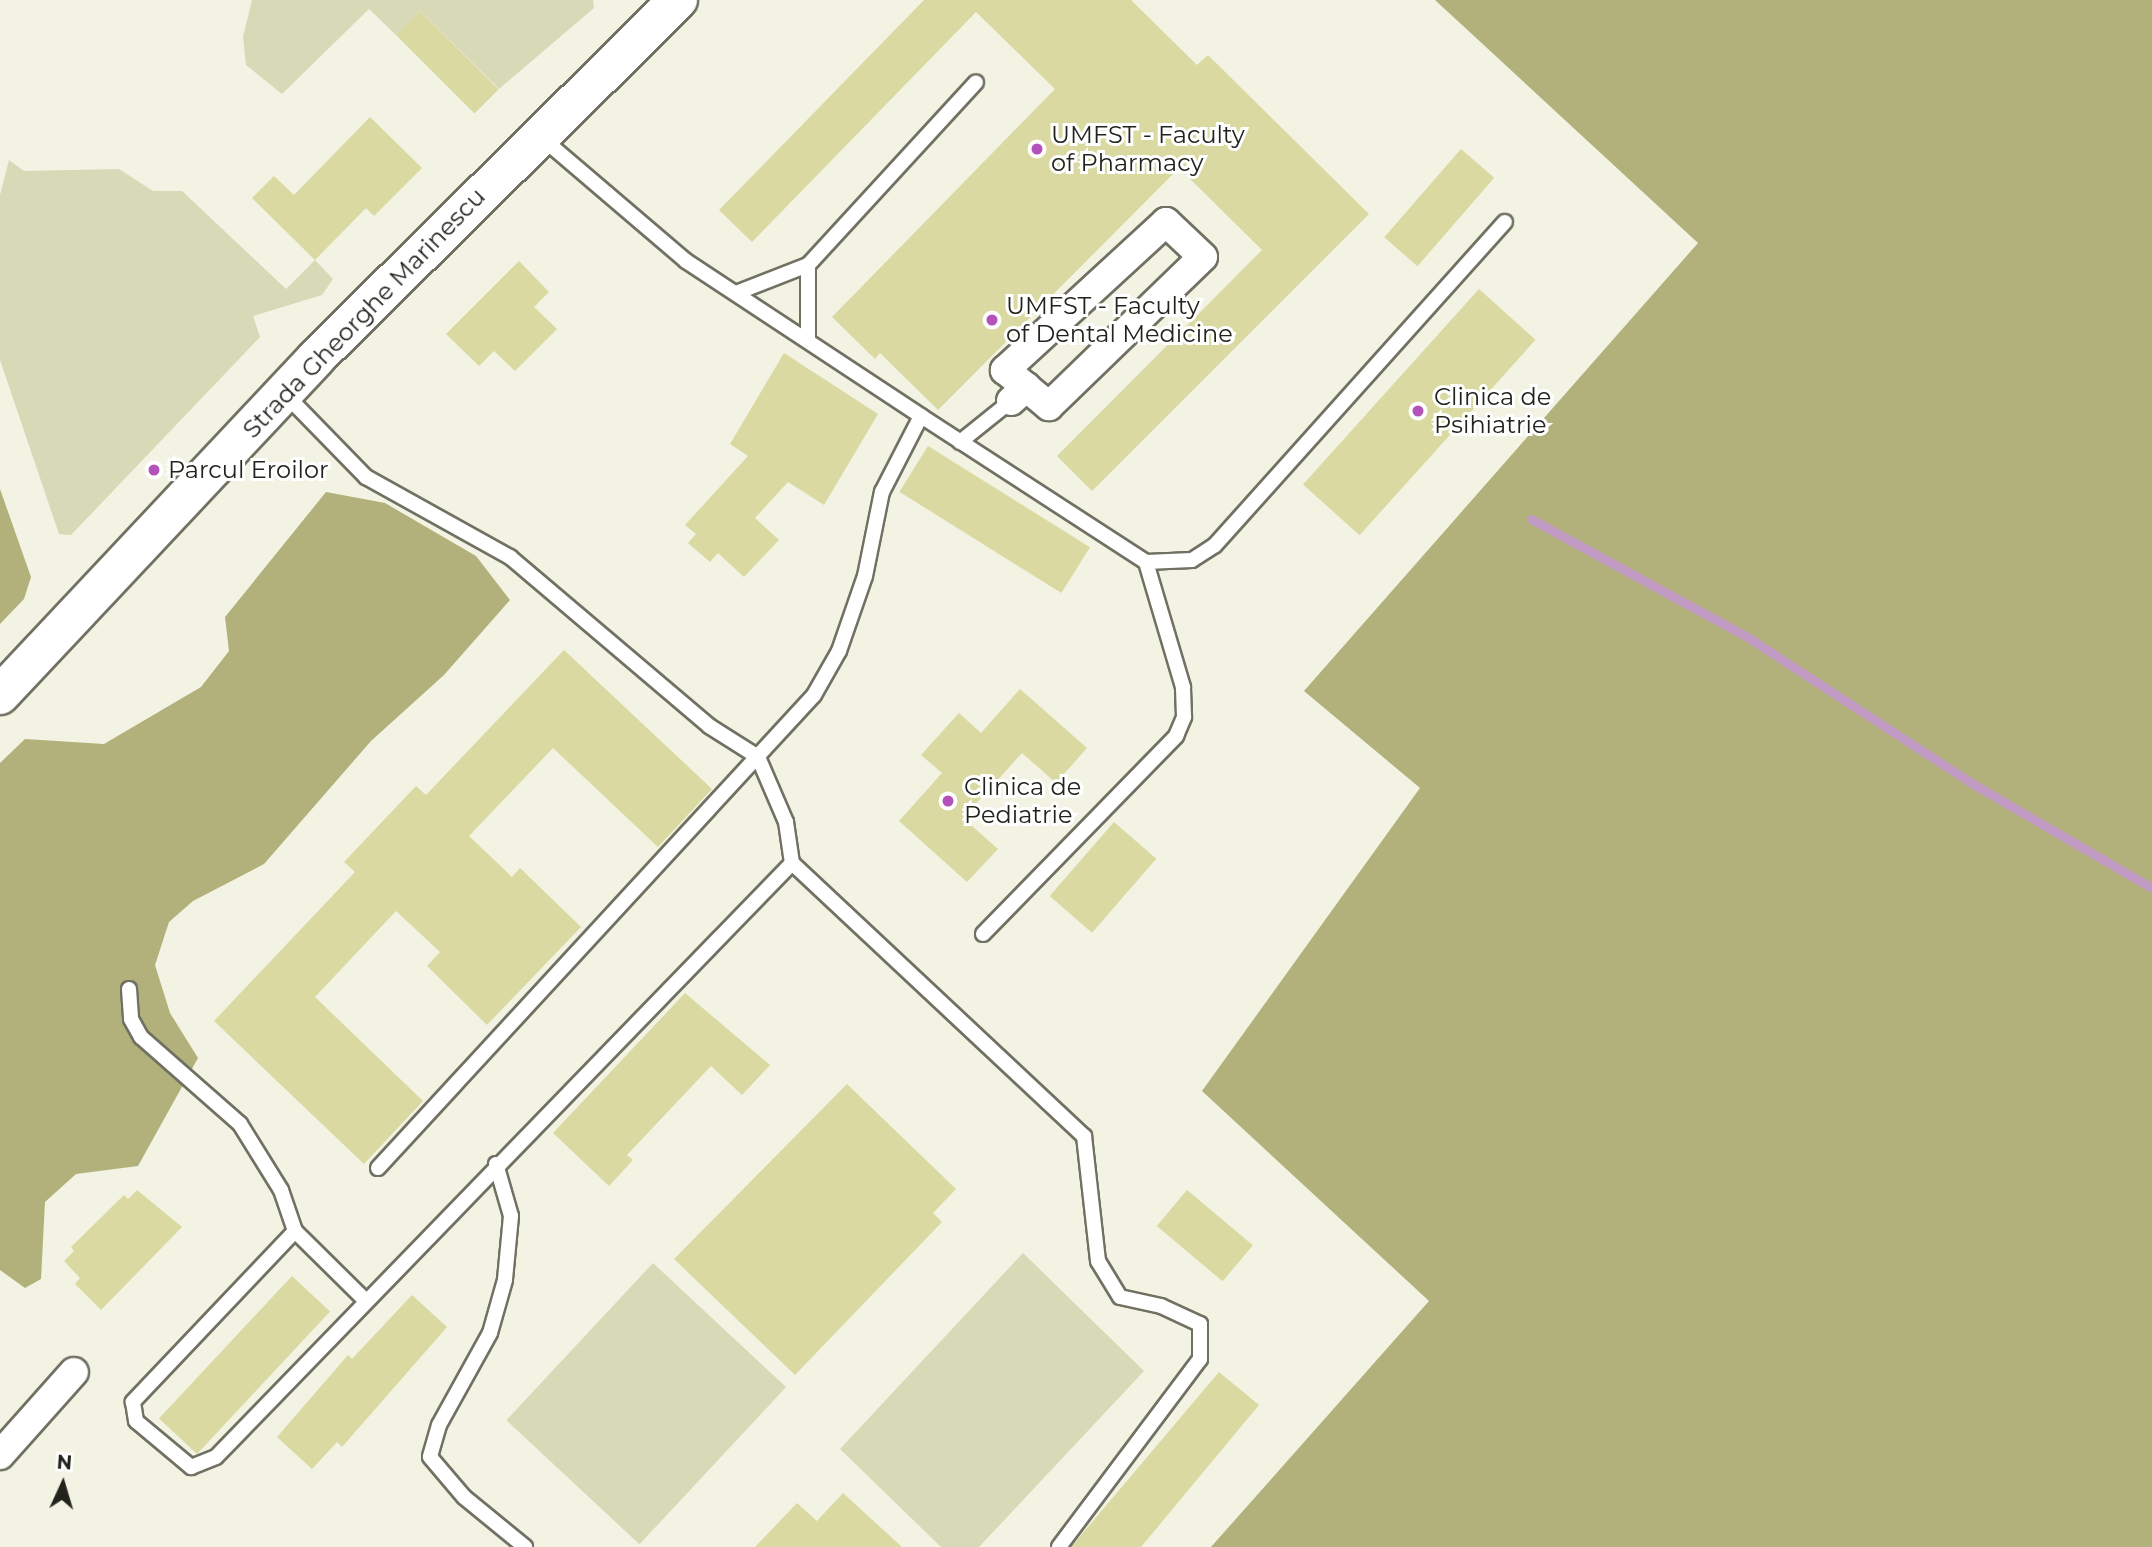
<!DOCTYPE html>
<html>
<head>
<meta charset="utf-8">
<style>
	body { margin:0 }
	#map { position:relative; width:2152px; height:1547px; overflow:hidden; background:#f2f3e3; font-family:Montserrat,sans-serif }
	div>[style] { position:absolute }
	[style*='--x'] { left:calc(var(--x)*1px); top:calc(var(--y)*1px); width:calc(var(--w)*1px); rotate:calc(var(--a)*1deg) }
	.green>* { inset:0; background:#d8d9b7; transform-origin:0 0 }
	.forest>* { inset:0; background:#b2b17b }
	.stream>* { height:9px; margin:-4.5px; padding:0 4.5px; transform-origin:4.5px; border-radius:4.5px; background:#c29bc4 }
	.building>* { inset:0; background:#dad9a2; transform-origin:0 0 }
	.roads { filter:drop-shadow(2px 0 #717163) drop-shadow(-2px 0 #717163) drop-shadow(0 2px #717163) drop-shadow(0 -2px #717163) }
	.lane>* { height:14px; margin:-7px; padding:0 7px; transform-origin:7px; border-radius:7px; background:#fff }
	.street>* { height:28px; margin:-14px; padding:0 14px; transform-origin:14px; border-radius:14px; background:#fff }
	.secondary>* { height:38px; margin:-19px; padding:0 19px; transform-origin:19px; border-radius:19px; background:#fff }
	.dots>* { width:19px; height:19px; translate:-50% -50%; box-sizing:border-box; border:4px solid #fff; border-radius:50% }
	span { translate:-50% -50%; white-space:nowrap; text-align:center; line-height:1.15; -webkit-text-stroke:6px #fff; paint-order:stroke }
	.poi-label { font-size:24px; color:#23231d }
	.left { translate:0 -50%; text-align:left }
	.street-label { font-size:24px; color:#23231d }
	.north { position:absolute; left:28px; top:1449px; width:70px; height:70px; -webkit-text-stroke:5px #fff; paint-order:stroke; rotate:4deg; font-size:19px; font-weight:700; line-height:28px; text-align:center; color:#23231d }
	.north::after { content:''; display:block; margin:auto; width:24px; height:32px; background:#23231d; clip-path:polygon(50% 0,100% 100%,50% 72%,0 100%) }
</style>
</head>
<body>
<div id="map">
	<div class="green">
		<div style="clip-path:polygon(252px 0,593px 0,594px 8px,499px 89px,420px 11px,396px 35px,369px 9px,282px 94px,246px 65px,243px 37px)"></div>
		<div style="clip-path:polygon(9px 160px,24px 171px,119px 169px,153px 191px,182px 191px,286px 289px,315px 260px,333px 279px,322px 295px,253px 316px,260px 337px,71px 535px,59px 534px,0 360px,0 195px)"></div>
		<div style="clip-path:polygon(1023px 1253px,1144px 1371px,979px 1547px,941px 1547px,840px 1449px)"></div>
		<div style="left:653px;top:1263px;width:182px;height:215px;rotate:43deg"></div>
	</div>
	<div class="forest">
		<div style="clip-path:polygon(1435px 0,2152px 0,2152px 1547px,1211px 1547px,1429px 1301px,1202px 1091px,1420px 788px,1304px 691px,1698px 243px)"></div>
		<div style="clip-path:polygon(0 489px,31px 577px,24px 599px,0 624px)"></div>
		<div style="clip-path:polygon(326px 492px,385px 503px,476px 556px,510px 600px,444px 675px,371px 741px,264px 864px,193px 901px,169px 922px,155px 965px,170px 1013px,198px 1058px,138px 1166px,76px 1174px,45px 1202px,41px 1279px,25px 1288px,0 1270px,0 763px,25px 739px,104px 744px,201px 687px,229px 651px,225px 617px)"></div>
	</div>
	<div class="stream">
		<div style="--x:1531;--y:519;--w:248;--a:28.6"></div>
		<div style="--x:1749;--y:638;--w:262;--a:33.1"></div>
		<div style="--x:1968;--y:781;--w:213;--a:30.2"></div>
	</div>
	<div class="building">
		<div style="clip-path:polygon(924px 0,1131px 0,1197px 65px,1208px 55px,1369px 214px,1092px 491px,1057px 456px,1262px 250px,1179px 168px,938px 410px,880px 353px,875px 359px,832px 317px,1055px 89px,976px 12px,752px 242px,719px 210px)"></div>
		<div style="left:420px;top:11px;width:111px;height:34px;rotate:45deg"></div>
		<div style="clip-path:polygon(370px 117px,422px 168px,374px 216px,366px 208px,315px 260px,252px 198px,274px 176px,294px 195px)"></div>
		<div style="left:1461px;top:149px;width:44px;height:117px;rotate:41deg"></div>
		<div style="clip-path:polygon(519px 261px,549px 292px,534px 307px,557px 329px,515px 371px,494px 351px,479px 366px,446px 334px)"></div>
		<div style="left:1479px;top:289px;width:76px;height:263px;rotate:42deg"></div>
		<div style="clip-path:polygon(784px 353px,878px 414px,824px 505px,788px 482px,755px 518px,779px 540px,744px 577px,718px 553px,710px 562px,688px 543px,696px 534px,685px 525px,748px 456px,730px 444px)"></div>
		<div style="left:928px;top:446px;width:191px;height:54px;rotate:32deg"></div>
		<div style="clip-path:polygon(564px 650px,712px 789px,658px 847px,553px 748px,469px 836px,512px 877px,520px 868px,581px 927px,487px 1025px,427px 966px,440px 952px,396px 911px,315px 997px,423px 1101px,364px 1164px,214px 1021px,355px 872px,344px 862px,416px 786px,426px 795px)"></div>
		<div style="clip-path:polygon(1020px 689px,1087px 748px,1056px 783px,1022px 753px,963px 818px,998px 849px,967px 882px,899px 821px,942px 773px,921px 755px,959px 713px,981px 733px)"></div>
		<div style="left:1114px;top:822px;width:56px;height:98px;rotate:41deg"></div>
		<div style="clip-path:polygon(685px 993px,770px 1065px,742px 1095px,711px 1066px,627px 1155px,633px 1160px,609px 1186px,553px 1133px)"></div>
		<div style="clip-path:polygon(847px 1084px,956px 1189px,933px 1213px,942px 1222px,795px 1375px,674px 1259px)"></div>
		<div style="clip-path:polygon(137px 1190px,182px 1227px,101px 1310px,75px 1284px,80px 1278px,64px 1261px,74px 1251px,71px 1247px,124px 1195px,128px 1199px)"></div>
		<div style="left:1187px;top:1190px;width:86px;height:47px;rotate:40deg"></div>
		<div style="left:292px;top:1276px;width:52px;height:195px;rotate:43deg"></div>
		<div style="clip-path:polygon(412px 1295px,447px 1327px,342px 1447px,337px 1442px,312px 1469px,277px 1437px,348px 1355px,352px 1359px)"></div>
		<div style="clip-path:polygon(1219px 1372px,1259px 1405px,1141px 1547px,1071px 1547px)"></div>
		<div style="clip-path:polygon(843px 1493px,902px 1547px,755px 1547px,797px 1503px,817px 1521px)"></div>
	</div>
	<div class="roads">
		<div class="lane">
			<div style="--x:542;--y:138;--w:189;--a:40.5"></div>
			<div style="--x:686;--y:261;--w:282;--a:33.4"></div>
			<div style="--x:808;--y:265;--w:248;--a:-47.4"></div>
			<div style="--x:736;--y:293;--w:77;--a:-21.3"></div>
			<div style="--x:808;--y:265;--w:75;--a:90"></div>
			<div style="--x:285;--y:394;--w:116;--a:45.7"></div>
			<div style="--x:366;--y:477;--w:165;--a:29.1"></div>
			<div style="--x:510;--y:557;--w:261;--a:40.3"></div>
			<div style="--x:709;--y:726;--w:58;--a:32.3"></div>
			<div style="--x:758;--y:757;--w:71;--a:66.7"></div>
			<div style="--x:786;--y:822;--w:41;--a:81.7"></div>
			<div style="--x:792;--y:863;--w:400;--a:43.1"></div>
			<div style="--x:1084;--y:1136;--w:126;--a:83.6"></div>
			<div style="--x:1098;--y:1261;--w:42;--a:58.6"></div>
			<div style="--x:1120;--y:1297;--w:42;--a:12.4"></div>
			<div style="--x:1161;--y:1306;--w:43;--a:24.8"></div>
			<div style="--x:1200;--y:1324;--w:35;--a:90"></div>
			<div style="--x:1200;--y:1359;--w:235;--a:126.9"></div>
			<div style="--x:960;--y:442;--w:65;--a:-38.8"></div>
			<div style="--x:983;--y:934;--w:277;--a:-45.7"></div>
			<div style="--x:1176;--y:736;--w:21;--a:-67"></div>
			<div style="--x:1184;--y:717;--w:30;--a:-92"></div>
			<div style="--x:1183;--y:687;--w:130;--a:-106.5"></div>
			<div style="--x:129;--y:989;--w:30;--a:86"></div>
			<div style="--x:131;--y:1019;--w:21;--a:61"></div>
			<div style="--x:141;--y:1037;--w:132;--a:41.3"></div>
			<div style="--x:240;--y:1124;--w:78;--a:58.2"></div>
			<div style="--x:281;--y:1190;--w:43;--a:71.1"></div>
			<div style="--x:295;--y:1231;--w:100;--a:44.6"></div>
			<div style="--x:496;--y:1164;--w:54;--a:73.9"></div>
			<div style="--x:511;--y:1216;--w:64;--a:95.4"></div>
			<div style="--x:505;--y:1280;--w:55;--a:105.8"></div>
			<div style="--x:490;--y:1333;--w:105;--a:119"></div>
			<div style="--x:439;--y:1425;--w:33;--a:106"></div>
			<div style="--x:430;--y:1457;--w:52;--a:49.6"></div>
			<div style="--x:464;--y:1497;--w:79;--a:39.3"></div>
			<div style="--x:378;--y:1168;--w:643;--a:-47.33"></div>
			<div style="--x:814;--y:695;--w:51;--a:-60.4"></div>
			<div style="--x:839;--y:651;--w:79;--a:-70.9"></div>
			<div style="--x:865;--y:576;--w:86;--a:-78.6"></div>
			<div style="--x:882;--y:492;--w:85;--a:-62.8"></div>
			<div style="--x:921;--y:416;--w:268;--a:33"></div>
			<div style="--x:1146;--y:562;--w:46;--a:-2.5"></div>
			<div style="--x:1192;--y:560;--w:27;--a:-33"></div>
			<div style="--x:1215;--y:545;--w:434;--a:-48.1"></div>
			<div style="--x:295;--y:1231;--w:236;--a:133.5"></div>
			<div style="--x:133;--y:1402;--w:19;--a:81"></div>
			<div style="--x:136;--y:1421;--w:72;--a:39.9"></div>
			<div style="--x:191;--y:1467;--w:27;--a:-22"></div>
			<div style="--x:216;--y:1457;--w:827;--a:-45.88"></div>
		</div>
		<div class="street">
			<div style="--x:1011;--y:401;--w:21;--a:-43"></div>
			<div style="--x:1026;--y:387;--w:30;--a:40"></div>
			<div style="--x:1049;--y:406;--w:214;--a:-44.1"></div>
			<div style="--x:1203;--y:257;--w:51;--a:-136.6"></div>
			<div style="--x:1166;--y:222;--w:219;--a:137.4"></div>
			<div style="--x:1005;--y:370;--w:27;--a:39"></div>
			<div style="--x:0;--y:1455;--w:111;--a:-48.3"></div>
		</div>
		<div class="secondary">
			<div style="--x:0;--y:695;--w:462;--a:-46.8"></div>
			<div style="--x:316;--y:358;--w:509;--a:-44.68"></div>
		</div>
	</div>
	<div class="dots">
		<div style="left:1037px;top:149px;background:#b352bb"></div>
		<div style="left:992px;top:320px;background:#b352bb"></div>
		<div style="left:1418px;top:411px;background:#b352bb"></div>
		<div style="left:154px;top:470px;background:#b352bb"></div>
		<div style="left:948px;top:801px;background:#b352bb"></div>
	</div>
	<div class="poi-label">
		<span class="left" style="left:1051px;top:149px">UMFST - Faculty<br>of Pharmacy</span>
		<span class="left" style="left:1006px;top:320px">UMFST - Faculty<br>of Dental Medicine</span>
		<span class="left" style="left:1434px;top:411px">Clinica de<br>Psihiatrie</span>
		<span class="left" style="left:168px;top:470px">Parcul Eroilor</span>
		<span class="left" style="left:964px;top:801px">Clinica de<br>Pediatrie</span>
	</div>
	<div class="street-label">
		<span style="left:364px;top:313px;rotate:-46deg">Strada Gheorghe Marinescu</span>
	</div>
	<div class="north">N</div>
</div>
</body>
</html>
